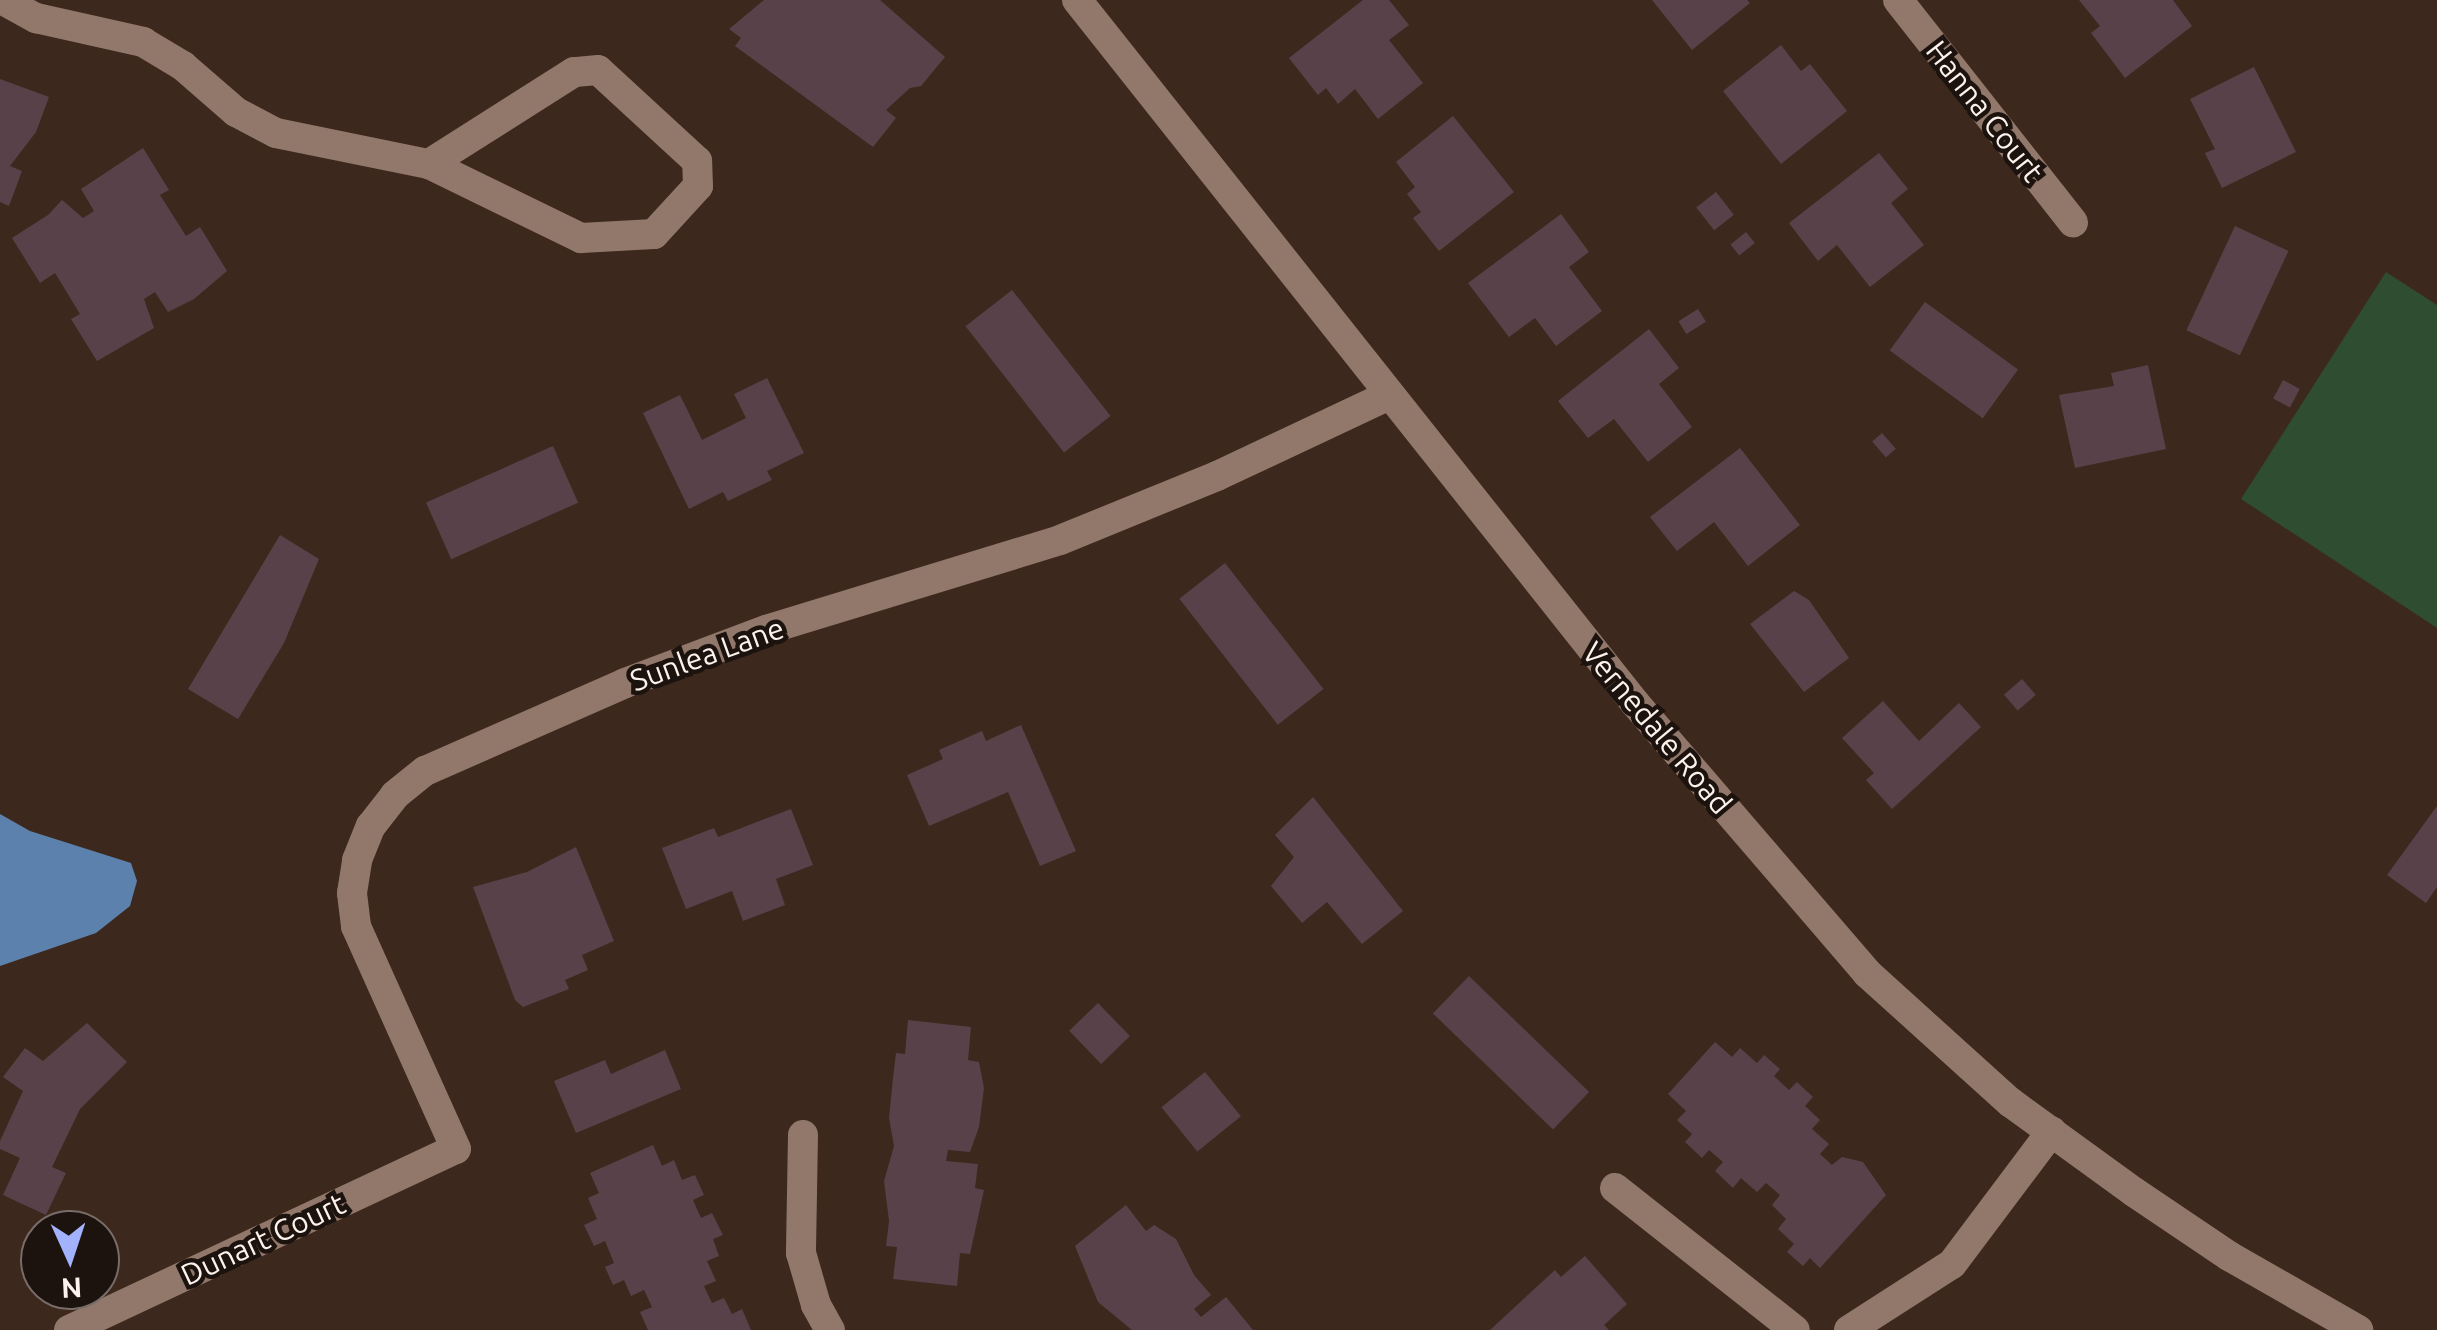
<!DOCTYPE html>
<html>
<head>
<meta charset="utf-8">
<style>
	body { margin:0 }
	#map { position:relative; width:2437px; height:1330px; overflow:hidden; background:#3d281d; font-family:Ubuntu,sans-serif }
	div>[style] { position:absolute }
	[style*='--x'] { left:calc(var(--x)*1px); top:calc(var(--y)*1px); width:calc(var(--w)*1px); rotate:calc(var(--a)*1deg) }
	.green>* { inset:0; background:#2f4d30 }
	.water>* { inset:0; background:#5c81ac }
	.building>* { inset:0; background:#59414a; transform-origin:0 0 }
	.minor>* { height:30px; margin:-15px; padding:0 15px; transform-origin:15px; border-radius:15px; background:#91786b }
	span { translate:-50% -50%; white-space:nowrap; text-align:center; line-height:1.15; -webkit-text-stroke:9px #1d130e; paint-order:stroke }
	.street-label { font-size:30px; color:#fdf2ec }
	.north { position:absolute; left:20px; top:1210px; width:100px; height:100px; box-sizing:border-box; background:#1d130e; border:2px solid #776c67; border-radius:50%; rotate:177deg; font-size:28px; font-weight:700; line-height:40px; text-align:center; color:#fdf2ec }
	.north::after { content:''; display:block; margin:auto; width:35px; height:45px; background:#a2b2fd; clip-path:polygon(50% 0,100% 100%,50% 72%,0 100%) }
</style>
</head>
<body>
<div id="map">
	<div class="green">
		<div style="clip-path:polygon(2386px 272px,2437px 305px,2437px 628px,2241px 499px)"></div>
	</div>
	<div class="water">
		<div style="clip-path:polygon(0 814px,30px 831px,131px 863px,137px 881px,130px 906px,96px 933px,0 966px)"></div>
	</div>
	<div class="building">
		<div style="clip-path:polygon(764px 0,880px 0,945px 57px,921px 86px,910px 88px,886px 110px,896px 118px,873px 147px,735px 46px,741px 38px,729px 29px)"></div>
		<div style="clip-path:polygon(1363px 0,1389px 0,1409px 25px,1389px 40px,1423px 83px,1378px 119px,1355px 89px,1338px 104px,1326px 88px,1318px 95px,1289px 58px)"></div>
		<div style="clip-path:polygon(1652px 0,1747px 0,1750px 3px,1692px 50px)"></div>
		<div style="clip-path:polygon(2079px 0,2173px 0,2192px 26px,2125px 78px,2091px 33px,2100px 26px)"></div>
		<div style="clip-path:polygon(1781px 45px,1801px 71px,1810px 64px,1847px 111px,1781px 164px,1723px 91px)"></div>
		<div style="clip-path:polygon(2254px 67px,2296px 152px,2222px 188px,2205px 153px,2215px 149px,2190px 99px)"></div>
		<div style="clip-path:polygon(0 79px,49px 97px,36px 132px,10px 166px,22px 171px,9px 206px,0 202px)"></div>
		<div style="clip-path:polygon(1453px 116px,1514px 192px,1439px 251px,1413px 218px,1421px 212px,1407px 194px,1415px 187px,1396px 162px)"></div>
		<div style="clip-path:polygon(143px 148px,169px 190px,160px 195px,186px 236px,200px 227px,227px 271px,194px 299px,168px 312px,155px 292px,144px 299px,154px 328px,97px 361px,71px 319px,80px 314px,55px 273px,40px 283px,12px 238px,48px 215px,62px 200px,83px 218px,94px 211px,81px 189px)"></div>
		<div style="clip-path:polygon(1879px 153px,1908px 189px,1891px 203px,1924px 245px,1870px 287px,1837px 245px,1818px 261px,1789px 223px)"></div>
		<div style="left:1716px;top:192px;width:29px;height:25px;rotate:52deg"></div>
		<div style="clip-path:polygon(1561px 214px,1589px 252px,1569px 267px,1602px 311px,1556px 346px,1535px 318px,1509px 337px,1468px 283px)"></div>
		<div style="left:2235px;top:226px;width:59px;height:115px;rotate:25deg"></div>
		<div style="left:1746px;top:232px;width:14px;height:20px;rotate:51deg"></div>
		<div style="left:1012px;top:290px;width:160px;height:59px;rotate:52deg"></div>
		<div style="left:1925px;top:302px;width:115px;height:60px;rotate:36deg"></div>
		<div style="left:1698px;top:309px;width:15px;height:23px;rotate:58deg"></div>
		<div style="clip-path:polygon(1649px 329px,1679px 368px,1659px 384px,1692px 427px,1648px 462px,1614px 419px,1588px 438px,1558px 401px)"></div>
		<div style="clip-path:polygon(2148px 365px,2166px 449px,2075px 468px,2059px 395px,2114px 386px,2111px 373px)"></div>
		<div style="clip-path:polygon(767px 378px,804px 453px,767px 471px,772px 480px,728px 501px,723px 492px,689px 509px,643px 413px,680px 395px,702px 440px,746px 418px,734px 394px)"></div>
		<div style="left:2283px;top:380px;width:19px;height:21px;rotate:28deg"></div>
		<div style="left:1882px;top:433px;width:21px;height:13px;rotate:49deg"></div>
		<div style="left:553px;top:446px;width:62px;height:139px;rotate:66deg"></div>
		<div style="clip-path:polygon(1740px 448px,1800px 525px,1748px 566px,1714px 522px,1677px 551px,1650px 517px)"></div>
		<div style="clip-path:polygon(280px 535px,319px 559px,284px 643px,238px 719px,188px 689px)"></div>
		<div style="left:1225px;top:563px;width:160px;height:58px;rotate:52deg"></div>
		<div style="clip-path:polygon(1794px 591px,1809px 600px,1849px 658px,1804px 692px,1750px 624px)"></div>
		<div style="left:2022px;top:679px;width:21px;height:24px;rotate:49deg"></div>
		<div style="clip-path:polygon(1883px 701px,1919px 741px,1959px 703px,1981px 727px,1892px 809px,1866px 780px,1874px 773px,1842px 738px)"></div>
		<div style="clip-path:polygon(1021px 725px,1076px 851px,1040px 866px,1008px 792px,929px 826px,907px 775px,943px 759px,939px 750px,982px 731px,986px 741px)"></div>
		<div style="clip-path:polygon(1313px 797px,1403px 911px,1362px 944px,1327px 902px,1302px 923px,1271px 886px,1294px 857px,1275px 835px)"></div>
		<div style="clip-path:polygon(2437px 806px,2437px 887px,2426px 903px,2387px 875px)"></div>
		<div style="clip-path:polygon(791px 809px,813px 865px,776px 879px,785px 905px,743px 921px,732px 891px,686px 909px,662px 848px,714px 828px,718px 837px)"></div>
		<div style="clip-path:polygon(576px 847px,614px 941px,582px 955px,588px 970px,565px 980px,569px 989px,523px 1007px,515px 1000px,473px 887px,527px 872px)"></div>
		<div style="left:1469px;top:976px;width:167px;height:52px;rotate:44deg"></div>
		<div style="left:1098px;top:1003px;width:46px;height:40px;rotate:46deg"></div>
		<div style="clip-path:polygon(908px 1020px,971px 1027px,968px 1060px,979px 1062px,984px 1088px,979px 1127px,970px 1152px,948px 1150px,946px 1161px,978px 1164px,975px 1188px,984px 1190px,970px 1254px,960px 1253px,957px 1286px,893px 1279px,897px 1247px,886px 1246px,889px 1221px,884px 1181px,894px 1146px,889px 1118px,893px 1078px,896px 1053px,905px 1054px)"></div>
		<div style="clip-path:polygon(87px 1023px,127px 1062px,80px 1109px,52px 1167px,66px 1173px,46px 1215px,3px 1195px,20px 1158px,0 1149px,0 1141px,23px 1091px,3px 1077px,25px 1048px,43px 1061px)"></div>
		<div style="clip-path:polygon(1715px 1042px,1732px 1057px,1740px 1048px,1757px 1063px,1764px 1055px,1780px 1069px,1774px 1076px,1789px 1090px,1797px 1082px,1813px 1097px,1805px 1106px,1820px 1120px,1812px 1129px,1829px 1144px,1820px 1154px,1832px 1165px,1842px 1157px,1863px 1162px,1886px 1195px,1820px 1268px,1810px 1258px,1803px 1266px,1787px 1252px,1794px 1244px,1778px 1229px,1786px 1219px,1772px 1205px,1780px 1195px,1766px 1183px,1757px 1192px,1741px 1178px,1733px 1188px,1715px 1171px,1723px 1162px,1709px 1150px,1702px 1158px,1685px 1142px,1692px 1134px,1677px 1120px,1686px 1111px,1668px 1094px)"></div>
		<div style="clip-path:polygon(665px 1050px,681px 1089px,576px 1133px,554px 1081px,605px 1060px,611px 1074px)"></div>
		<div style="left:1205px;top:1072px;width:57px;height:56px;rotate:51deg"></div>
		<div style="clip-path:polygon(653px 1145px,662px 1166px,674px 1160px,682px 1180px,695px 1175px,704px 1195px,693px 1200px,701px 1218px,712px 1213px,723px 1235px,713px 1239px,719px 1256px,707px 1261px,716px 1281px,704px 1286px,712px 1303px,724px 1298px,732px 1314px,742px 1309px,751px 1330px,648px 1330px,640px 1312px,652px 1307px,644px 1290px,631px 1296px,624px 1280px,613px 1285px,605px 1267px,614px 1263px,605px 1241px,594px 1246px,584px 1225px,597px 1219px,588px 1198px,599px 1193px,590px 1173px)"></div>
		<div style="clip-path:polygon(1126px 1205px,1146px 1231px,1154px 1225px,1176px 1239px,1194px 1275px,1211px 1295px,1194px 1309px,1201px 1317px,1226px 1297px,1253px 1330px,1132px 1330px,1098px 1302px,1075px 1246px)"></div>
		<div style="clip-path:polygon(1585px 1256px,1627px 1304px,1604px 1325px,1609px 1330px,1490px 1330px,1555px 1270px,1561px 1277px)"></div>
	</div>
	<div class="minor">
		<div style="--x:3;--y:0;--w:38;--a:29"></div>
		<div style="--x:36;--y:18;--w:110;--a:12.6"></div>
		<div style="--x:143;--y:42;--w:47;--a:31"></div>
		<div style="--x:183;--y:66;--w:70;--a:41"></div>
		<div style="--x:236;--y:112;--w:45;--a:27.7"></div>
		<div style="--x:276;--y:133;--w:156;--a:11.5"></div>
		<div style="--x:429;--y:164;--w:169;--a:26"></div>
		<div style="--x:581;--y:238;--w:73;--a:-3.1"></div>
		<div style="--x:654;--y:234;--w:65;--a:-47.5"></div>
		<div style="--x:698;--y:186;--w:25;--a:-92"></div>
		<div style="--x:697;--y:161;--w:134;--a:-137.4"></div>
		<div style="--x:598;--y:70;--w:24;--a:175"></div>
		<div style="--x:574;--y:72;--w:172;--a:147.6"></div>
		<div style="--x:1077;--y:0;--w:898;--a:51.56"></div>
		<div style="--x:1635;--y:703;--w:356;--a:49.3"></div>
		<div style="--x:1867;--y:973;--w:193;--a:42.1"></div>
		<div style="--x:2010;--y:1102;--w:153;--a:36"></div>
		<div style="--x:2134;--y:1192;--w:115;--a:34"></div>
		<div style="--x:2229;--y:1256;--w:149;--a:29.8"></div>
		<div style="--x:1898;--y:0;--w:283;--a:51.8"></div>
		<div style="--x:803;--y:1135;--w:118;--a:91"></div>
		<div style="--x:801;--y:1253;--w:54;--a:73.9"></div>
		<div style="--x:816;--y:1305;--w:29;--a:61"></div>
		<div style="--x:1615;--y:1188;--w:229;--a:38.3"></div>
		<div style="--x:69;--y:1330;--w:427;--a:-25.1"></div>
		<div style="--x:456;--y:1149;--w:244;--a:-114.2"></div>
		<div style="--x:356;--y:926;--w:33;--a:-97"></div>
		<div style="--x:352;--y:893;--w:33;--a:-81"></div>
		<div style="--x:357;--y:860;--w:37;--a:-68"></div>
		<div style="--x:371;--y:826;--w:39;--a:-52"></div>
		<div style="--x:395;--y:795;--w:38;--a:-39"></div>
		<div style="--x:425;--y:771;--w:219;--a:-23.7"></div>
		<div style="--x:625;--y:683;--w:151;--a:-20.6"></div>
		<div style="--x:766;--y:630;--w:307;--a:-17"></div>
		<div style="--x:1060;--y:540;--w:170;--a:-22.2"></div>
		<div style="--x:1217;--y:476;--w:190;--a:-25.2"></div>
		<div style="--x:1849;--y:1330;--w:122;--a:-32.7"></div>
		<div style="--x:1952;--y:1264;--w:166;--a:-53.1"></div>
	</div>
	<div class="street-label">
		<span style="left:1985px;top:111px;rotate:52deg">Hanna Court</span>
		<span style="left:707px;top:654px;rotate:-20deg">Sunlea Lane</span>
		<span style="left:1657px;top:728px;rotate:50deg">Vernedale Road</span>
		<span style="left:263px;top:1239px;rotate:-25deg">Dunart Court</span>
	</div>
	<div class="north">N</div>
</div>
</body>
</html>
